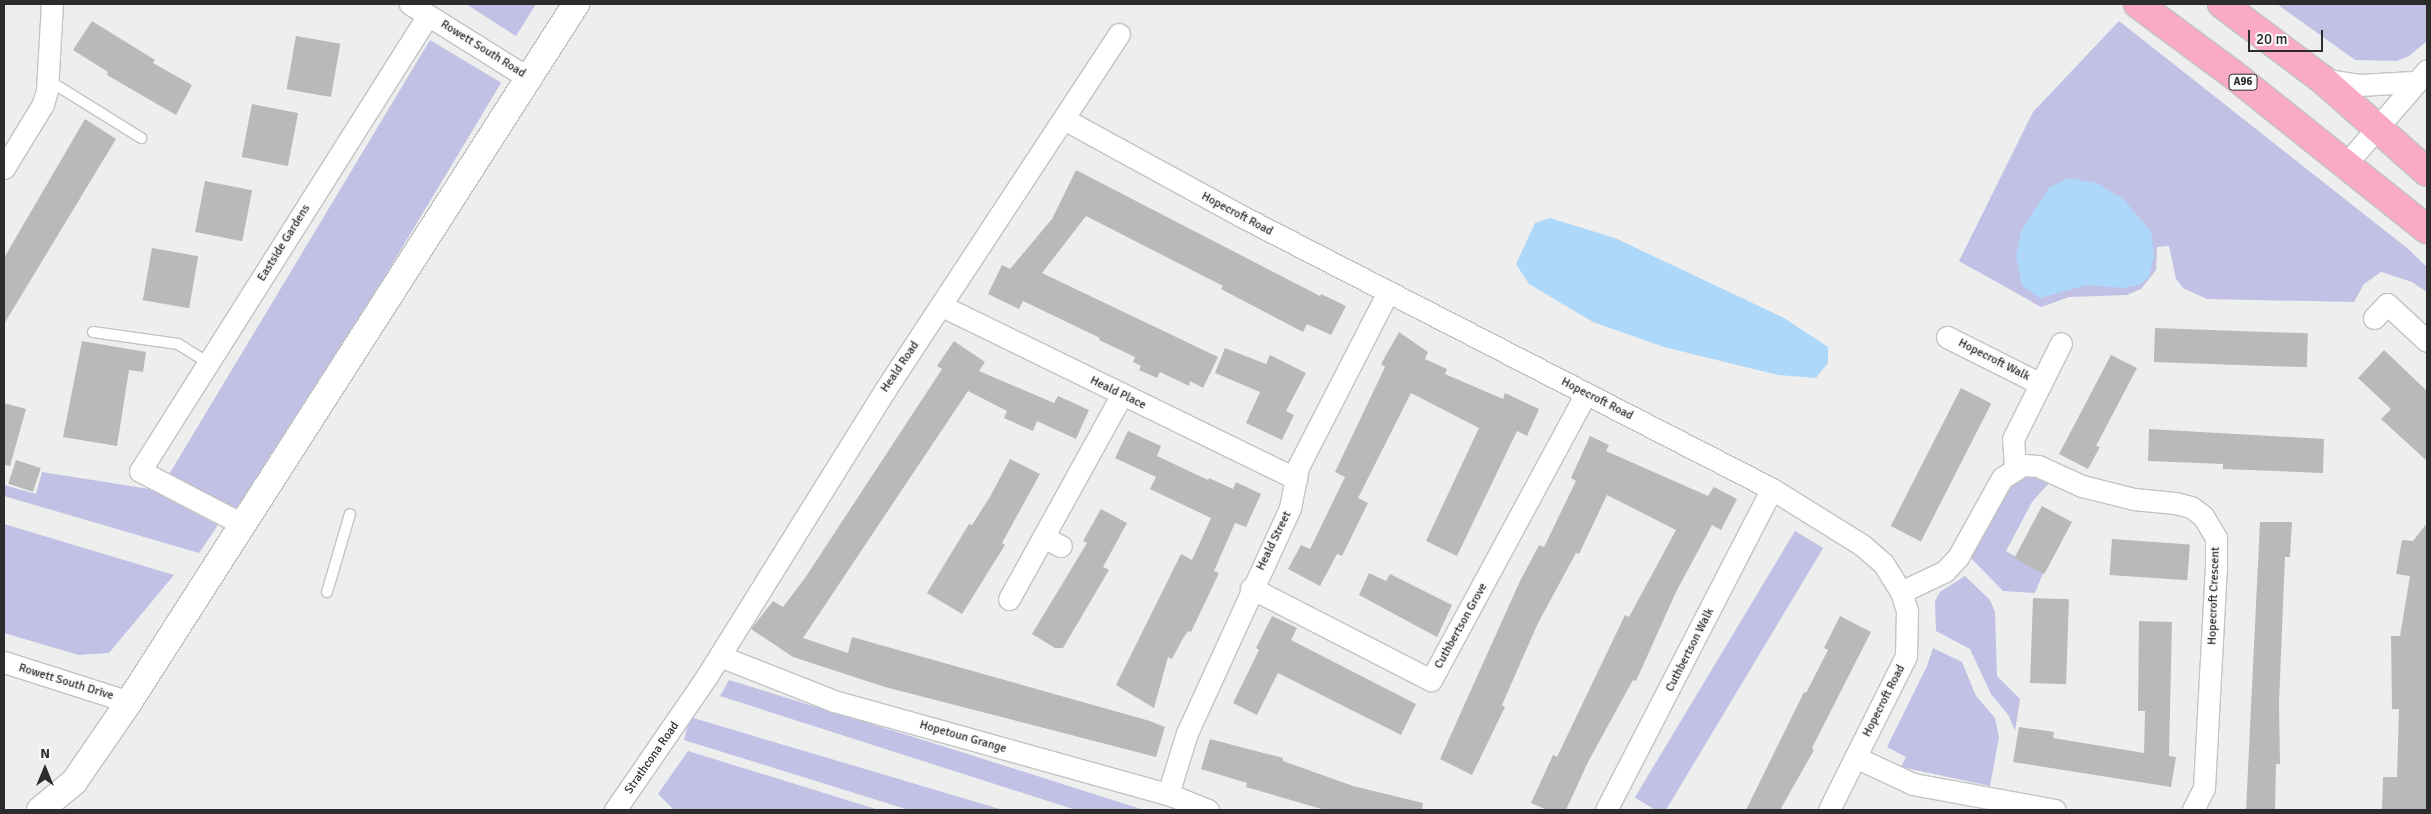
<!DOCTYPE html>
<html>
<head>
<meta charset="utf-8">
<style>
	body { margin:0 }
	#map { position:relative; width:2431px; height:814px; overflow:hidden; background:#eeeeef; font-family:Signika,sans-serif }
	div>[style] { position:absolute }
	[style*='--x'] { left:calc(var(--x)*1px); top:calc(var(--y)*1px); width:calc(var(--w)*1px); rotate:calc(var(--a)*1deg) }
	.green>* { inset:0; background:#c0c1e4; transform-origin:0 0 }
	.water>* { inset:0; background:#aed8f9 }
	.building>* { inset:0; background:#bab9ba; transform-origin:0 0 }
	.roads { filter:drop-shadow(1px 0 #c3c3c4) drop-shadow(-1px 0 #c3c3c4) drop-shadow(0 1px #c3c3c4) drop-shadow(0 -1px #c3c3c4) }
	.service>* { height:10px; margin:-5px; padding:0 5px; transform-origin:5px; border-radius:5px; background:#fff }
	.minor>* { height:21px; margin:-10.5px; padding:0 10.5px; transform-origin:10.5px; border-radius:10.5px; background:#fff }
	.tertiary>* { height:26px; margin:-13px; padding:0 13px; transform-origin:13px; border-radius:13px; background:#fff }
	.primary>* { height:28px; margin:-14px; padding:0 14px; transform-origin:14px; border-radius:14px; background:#faaac2 }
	span { translate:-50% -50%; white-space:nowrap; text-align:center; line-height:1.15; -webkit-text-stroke:4.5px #fcfcfd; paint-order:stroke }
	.shield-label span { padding:1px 4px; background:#fcfcfd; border:1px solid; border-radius:4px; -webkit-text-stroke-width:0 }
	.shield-label { font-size:11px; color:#2c2c2c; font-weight:700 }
	.street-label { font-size:12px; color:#2c2c2c }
	.frame { position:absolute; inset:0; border:5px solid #2c2c2c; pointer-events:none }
	.north { position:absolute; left:20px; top:744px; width:50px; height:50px; -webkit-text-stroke:4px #fcfcfd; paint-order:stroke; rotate:0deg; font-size:14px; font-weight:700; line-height:20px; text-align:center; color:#2c2c2c }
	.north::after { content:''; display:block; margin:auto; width:18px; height:22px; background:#2c2c2c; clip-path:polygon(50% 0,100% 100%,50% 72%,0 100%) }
	.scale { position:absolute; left:2248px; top:30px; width:75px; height:22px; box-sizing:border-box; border:2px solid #2c2c2c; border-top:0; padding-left:6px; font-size:15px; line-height:18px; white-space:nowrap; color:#2c2c2c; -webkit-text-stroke:4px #fcfcfd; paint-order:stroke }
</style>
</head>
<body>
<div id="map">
	<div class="green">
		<div style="clip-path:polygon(466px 4px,536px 4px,516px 36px)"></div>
		<div style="clip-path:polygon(2277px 4px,2427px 4px,2427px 41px,2409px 56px,2397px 61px,2355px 60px)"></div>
		<div style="clip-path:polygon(2119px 21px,2407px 248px,2427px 267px,2427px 292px,2412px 282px,2381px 272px,2364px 284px,2354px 302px,2207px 299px,2183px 288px,2176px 279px,2169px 246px,2157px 247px,2156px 270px,2141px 289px,2127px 295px,2069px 297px,2041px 307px,1959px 261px,2033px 112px)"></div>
		<div style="left:430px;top:40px;width:83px;height:506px;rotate:31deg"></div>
		<div style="clip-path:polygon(42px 472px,149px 489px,218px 525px,199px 553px,4px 496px,4px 485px,36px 494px)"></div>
		<div style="clip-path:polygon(2027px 475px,2049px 483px,2032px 502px,2006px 551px,2043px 573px,2035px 593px,2003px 591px,1970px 557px,2007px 488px)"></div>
		<div style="clip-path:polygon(4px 524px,174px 575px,109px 653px,79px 655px,4px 633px)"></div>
		<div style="left:1795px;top:531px;width:33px;height:311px;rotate:31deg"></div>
		<div style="clip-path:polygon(1965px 576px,1990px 600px,1995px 612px,1997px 676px,2020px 699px,2015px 731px,2009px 716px,1991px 694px,1970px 649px,1936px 631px,1935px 601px,1940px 592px)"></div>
		<div style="clip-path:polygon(1933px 648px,1962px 662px,1976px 696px,1995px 718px,1999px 737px,1990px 786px,1901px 767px,1906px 757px,1887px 747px,1927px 666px)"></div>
		<div style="clip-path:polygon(729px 680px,952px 749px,1144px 810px,1076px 810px,720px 696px)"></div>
		<div style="clip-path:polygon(690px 717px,1003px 810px,909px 810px,684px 740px)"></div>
		<div style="clip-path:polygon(688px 751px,879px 810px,674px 810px,658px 794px)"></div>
	</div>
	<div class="water">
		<div style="clip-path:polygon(2068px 178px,2097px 183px,2123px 199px,2151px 231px,2154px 256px,2149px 277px,2139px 285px,2123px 288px,2087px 285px,2040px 298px,2022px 286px,2016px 256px,2021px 231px,2049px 188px)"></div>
		<div style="clip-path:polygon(1550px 218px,1615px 238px,1784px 318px,1828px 347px,1828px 363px,1816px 378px,1778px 375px,1664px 347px,1593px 322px,1529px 284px,1516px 264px,1535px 223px)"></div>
	</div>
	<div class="building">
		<div style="clip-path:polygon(92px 21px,155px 60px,153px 63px,192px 85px,176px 115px,107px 75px,108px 72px,73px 50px)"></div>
		<div style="left:296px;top:36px;width:45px;height:54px;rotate:10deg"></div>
		<div style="left:252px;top:104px;width:47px;height:54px;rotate:11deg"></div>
		<div style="clip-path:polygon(85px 119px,116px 139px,4px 324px,4px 258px)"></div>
		<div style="clip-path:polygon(1076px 170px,1320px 296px,1321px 294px,1346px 306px,1331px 335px,1307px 324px,1303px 332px,1221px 289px,1223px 286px,1086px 216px,1042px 273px,1218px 357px,1203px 388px,1190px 381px,1189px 386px,1160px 372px,1157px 378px,1139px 370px,1141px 366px,1133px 362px,1135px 357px,1099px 340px,1100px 338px,1023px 301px,1019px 309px,988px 294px,1002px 265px,1010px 269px,1052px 219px)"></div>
		<div style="left:205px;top:181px;width:48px;height:52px;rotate:11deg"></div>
		<div style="left:152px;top:248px;width:47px;height:53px;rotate:10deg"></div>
		<div style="left:2155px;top:328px;width:153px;height:34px;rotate:2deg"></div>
		<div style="clip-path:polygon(1399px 332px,1428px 352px,1425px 359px,1447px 369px,1445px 374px,1503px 399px,1505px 393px,1539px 409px,1527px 436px,1517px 431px,1457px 556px,1426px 541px,1479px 428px,1411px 393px,1358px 498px,1368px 503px,1342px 556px,1337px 554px,1320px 586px,1288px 569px,1301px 545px,1310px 549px,1345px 477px,1335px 472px,1385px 367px,1381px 364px)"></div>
		<div style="clip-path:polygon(82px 341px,146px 352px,143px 372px,129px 370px,117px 446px,63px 437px)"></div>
		<div style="clip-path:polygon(954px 341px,985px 362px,979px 371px,1054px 403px,1058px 396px,1089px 410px,1076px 439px,1037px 421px,1033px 431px,1004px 418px,1007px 411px,968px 391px,803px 638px,848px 653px,852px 637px,1150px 721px,1165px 727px,1156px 757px,885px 687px,793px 657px,751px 629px,773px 601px,783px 607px,805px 578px,942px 369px,937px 366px)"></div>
		<div style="clip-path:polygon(1225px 348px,1266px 364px,1270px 355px,1306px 373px,1286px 411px,1294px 415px,1282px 440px,1246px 423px,1260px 392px,1215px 373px)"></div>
		<div style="clip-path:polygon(2384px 350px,2427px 391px,2427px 461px,2381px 419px,2391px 409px,2358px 378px)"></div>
		<div style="clip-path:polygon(2111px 355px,2137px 368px,2096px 446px,2100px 447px,2088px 469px,2059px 454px)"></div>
		<div style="left:1961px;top:388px;width:34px;height:155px;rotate:27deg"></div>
		<div style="clip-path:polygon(4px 403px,26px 409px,10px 466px,4px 465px)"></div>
		<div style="clip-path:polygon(2149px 429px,2324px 439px,2323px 473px,2223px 469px,2223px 464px,2148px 461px)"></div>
		<div style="clip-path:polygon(1128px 431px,1161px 446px,1157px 456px,1208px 480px,1209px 478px,1233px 489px,1236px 482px,1261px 494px,1246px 527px,1235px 523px,1214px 571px,1219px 573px,1191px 632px,1188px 631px,1182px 640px,1172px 659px,1168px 657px,1154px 708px,1116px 685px,1181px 554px,1192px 560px,1211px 518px,1150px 489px,1156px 477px,1115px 458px)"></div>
		<div style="clip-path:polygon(1590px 436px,1609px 445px,1606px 451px,1708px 496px,1714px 487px,1737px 499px,1721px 530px,1712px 525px,1676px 592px,1636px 681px,1633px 680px,1588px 762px,1566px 810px,1547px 810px,1531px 803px,1553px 755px,1557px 757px,1625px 615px,1629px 617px,1676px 530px,1607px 495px,1579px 554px,1576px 553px,1538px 623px,1502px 705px,1505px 707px,1472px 775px,1440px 759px,1520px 581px,1539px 545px,1544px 547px,1576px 481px,1571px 478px)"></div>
		<div style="clip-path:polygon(1010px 459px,1040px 474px,1002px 543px,1005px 545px,962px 614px,927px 593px,969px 524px,972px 525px,991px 495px)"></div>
		<div style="left:16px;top:460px;width:26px;height:25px;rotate:18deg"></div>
		<div style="left:2042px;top:506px;width:34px;height:59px;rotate:28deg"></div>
		<div style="clip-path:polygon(1101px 509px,1127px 523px,1103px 567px,1109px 570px,1063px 648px,1055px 648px,1032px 634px,1087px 543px,1083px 541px)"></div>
		<div style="clip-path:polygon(2260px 522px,2292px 522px,2290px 557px,2285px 557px,2279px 703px,2280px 764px,2276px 764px,2275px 810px,2246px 810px)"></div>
		<div style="clip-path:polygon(2427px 523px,2427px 810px,2382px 810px,2383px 777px,2397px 777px,2399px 709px,2392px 709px,2391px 636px,2400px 636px,2410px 576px,2396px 574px,2402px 540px,2413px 541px)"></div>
		<div style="left:2112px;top:539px;width:78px;height:36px;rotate:4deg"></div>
		<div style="clip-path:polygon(1369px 573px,1386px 581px,1390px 574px,1452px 605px,1437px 637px,1359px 595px)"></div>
		<div style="left:2033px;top:598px;width:36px;height:85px;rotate:2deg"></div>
		<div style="clip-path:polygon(1272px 616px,1297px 628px,1291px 640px,1416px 704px,1401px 735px,1278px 673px,1257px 715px,1233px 703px,1259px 650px,1256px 648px)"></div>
		<div style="clip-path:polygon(1840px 616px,1871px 632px,1812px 748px,1814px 750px,1780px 810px,1746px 810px,1804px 692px,1806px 693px,1828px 650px,1824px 648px)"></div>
		<div style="clip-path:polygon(2139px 621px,2172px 622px,2169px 756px,2176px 757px,2171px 787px,2013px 762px,2019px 727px,2054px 732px,2053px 738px,2144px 753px,2145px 711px,2138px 711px)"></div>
		<div style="clip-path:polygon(1210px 739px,1283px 758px,1283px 761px,1353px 786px,1423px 803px,1422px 810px,1325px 810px,1246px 787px,1247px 783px,1201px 769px)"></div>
	</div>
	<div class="roads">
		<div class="service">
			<div style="--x:48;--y:80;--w:110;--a:31.9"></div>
			<div style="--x:93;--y:332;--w:86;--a:8"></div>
			<div style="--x:178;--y:344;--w:36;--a:32"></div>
			<div style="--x:327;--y:592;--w:81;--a:-73.6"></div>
		</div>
		<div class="minor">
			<div style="--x:410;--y:4;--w:142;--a:32"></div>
			<div style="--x:2322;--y:79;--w:37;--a:9"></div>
			<div style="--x:2359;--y:85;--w:55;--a:-3.1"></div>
			<div style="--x:1064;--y:119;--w:202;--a:28.7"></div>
			<div style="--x:1241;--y:216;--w:597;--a:27.21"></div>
			<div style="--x:1772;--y:489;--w:106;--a:31.9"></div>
			<div style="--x:1862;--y:545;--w:28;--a:41"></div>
			<div style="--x:1883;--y:563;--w:34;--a:58"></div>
			<div style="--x:1901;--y:592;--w:20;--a:72"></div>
			<div style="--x:1907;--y:611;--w:45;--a:91.3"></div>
			<div style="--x:1906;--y:656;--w:172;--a:116.6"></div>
			<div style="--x:2346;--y:164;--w:124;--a:-49.2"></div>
			<div style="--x:4;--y:168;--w:75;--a:-58.6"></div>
			<div style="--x:43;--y:104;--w:15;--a:-74"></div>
			<div style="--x:47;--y:90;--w:86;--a:-86.7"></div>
			<div style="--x:942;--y:306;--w:394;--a:26"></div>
			<div style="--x:2374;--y:318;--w:19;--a:-47"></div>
			<div style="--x:2387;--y:304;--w:54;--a:42.8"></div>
			<div style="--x:1947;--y:337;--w:105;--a:26.6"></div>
			<div style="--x:2015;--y:467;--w:28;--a:-94"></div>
			<div style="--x:2013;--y:439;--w:107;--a:-63.4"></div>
			<div style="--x:242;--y:524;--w:115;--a:-152.5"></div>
			<div style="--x:140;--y:471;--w:539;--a:-57.72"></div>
			<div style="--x:1043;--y:537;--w:20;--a:27"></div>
			<div style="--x:1251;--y:588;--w:202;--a:27.1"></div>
			<div style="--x:1431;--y:680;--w:326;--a:-61.6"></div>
			<div style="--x:1901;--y:592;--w:49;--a:-25.5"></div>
			<div style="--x:1945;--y:571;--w:19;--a:-47"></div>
			<div style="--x:1958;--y:557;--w:90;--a:-60.9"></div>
			<div style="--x:2002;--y:478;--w:25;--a:-32"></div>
			<div style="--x:2023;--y:465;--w:15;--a:4"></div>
			<div style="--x:2038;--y:466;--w:48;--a:24.4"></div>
			<div style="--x:2082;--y:486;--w:54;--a:14"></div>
			<div style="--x:2134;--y:499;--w:41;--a:5.6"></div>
			<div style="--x:2175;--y:503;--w:16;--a:14"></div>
			<div style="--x:2191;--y:507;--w:15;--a:37"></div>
			<div style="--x:2203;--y:516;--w:26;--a:59"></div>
			<div style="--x:2216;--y:538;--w:28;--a:90"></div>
			<div style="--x:2216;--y:566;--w:222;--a:93.1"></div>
			<div style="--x:2204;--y:788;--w:25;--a:117"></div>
			<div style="--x:1009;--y:599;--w:234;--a:-61.1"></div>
			<div style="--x:720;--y:656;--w:123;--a:21.5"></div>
			<div style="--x:834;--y:701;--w:347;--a:15.6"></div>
			<div style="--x:1168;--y:794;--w:43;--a:21.8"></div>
			<div style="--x:4;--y:662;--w:131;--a:17.7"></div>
			<div style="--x:1855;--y:757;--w:64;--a:25"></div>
			<div style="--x:1913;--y:784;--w:144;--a:10.4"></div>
			<div style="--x:1168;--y:794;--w:64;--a:-72.7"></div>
			<div style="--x:1187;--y:733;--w:247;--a:-65.4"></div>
			<div style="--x:1290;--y:508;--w:42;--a:-79"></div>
			<div style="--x:1298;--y:467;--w:197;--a:-62.8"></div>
			<div style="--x:615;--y:810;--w:163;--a:-55.5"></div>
			<div style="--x:707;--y:676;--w:337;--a:-58.1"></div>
			<div style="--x:885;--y:390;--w:426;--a:-56.7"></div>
			<div style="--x:1606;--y:810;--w:361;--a:-62.7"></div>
		</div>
		<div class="tertiary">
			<div style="--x:40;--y:810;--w:44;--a:-39.5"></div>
			<div style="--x:74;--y:782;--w:97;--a:-55.5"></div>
			<div style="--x:129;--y:702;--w:829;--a:-57.36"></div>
		</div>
		<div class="primary">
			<div style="--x:2138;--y:4;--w:114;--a:36.5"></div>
			<div style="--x:2230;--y:72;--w:252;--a:38.6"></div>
			<div style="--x:2222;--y:4;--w:125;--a:36.9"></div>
			<div style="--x:2322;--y:79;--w:140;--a:41.5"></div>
		</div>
	</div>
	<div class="shield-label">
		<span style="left:2243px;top:82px">A96</span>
	</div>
	<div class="street-label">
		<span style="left:483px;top:49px;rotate:32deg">Rowett South Road</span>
		<span style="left:1237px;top:214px;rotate:28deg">Hopecroft Road</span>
		<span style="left:284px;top:243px;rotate:-58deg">Eastside Gardens</span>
		<span style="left:1994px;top:360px;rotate:27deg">Hopecroft Walk</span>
		<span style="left:900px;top:367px;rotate:-56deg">Heald Road</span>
		<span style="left:1118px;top:393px;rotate:26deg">Heald Place</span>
		<span style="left:1597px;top:399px;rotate:27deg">Hopecroft Road</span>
		<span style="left:1274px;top:541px;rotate:-64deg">Heald Street</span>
		<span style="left:2214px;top:596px;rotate:-88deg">Hopecroft Crescent</span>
		<span style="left:1461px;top:626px;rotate:-61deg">Cuthbertson Grove</span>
		<span style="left:1690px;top:650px;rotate:-63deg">Cuthbertson Walk</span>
		<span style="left:66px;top:682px;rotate:17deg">Rowett South Drive</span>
		<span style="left:1884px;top:701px;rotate:-63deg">Hopecroft Road</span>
		<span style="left:963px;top:737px;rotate:16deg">Hopetoun Grange</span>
		<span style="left:652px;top:758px;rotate:-55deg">Strathcona Road</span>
	</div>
	<div class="frame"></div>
	<div class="north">N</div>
	<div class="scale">20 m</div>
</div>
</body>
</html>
